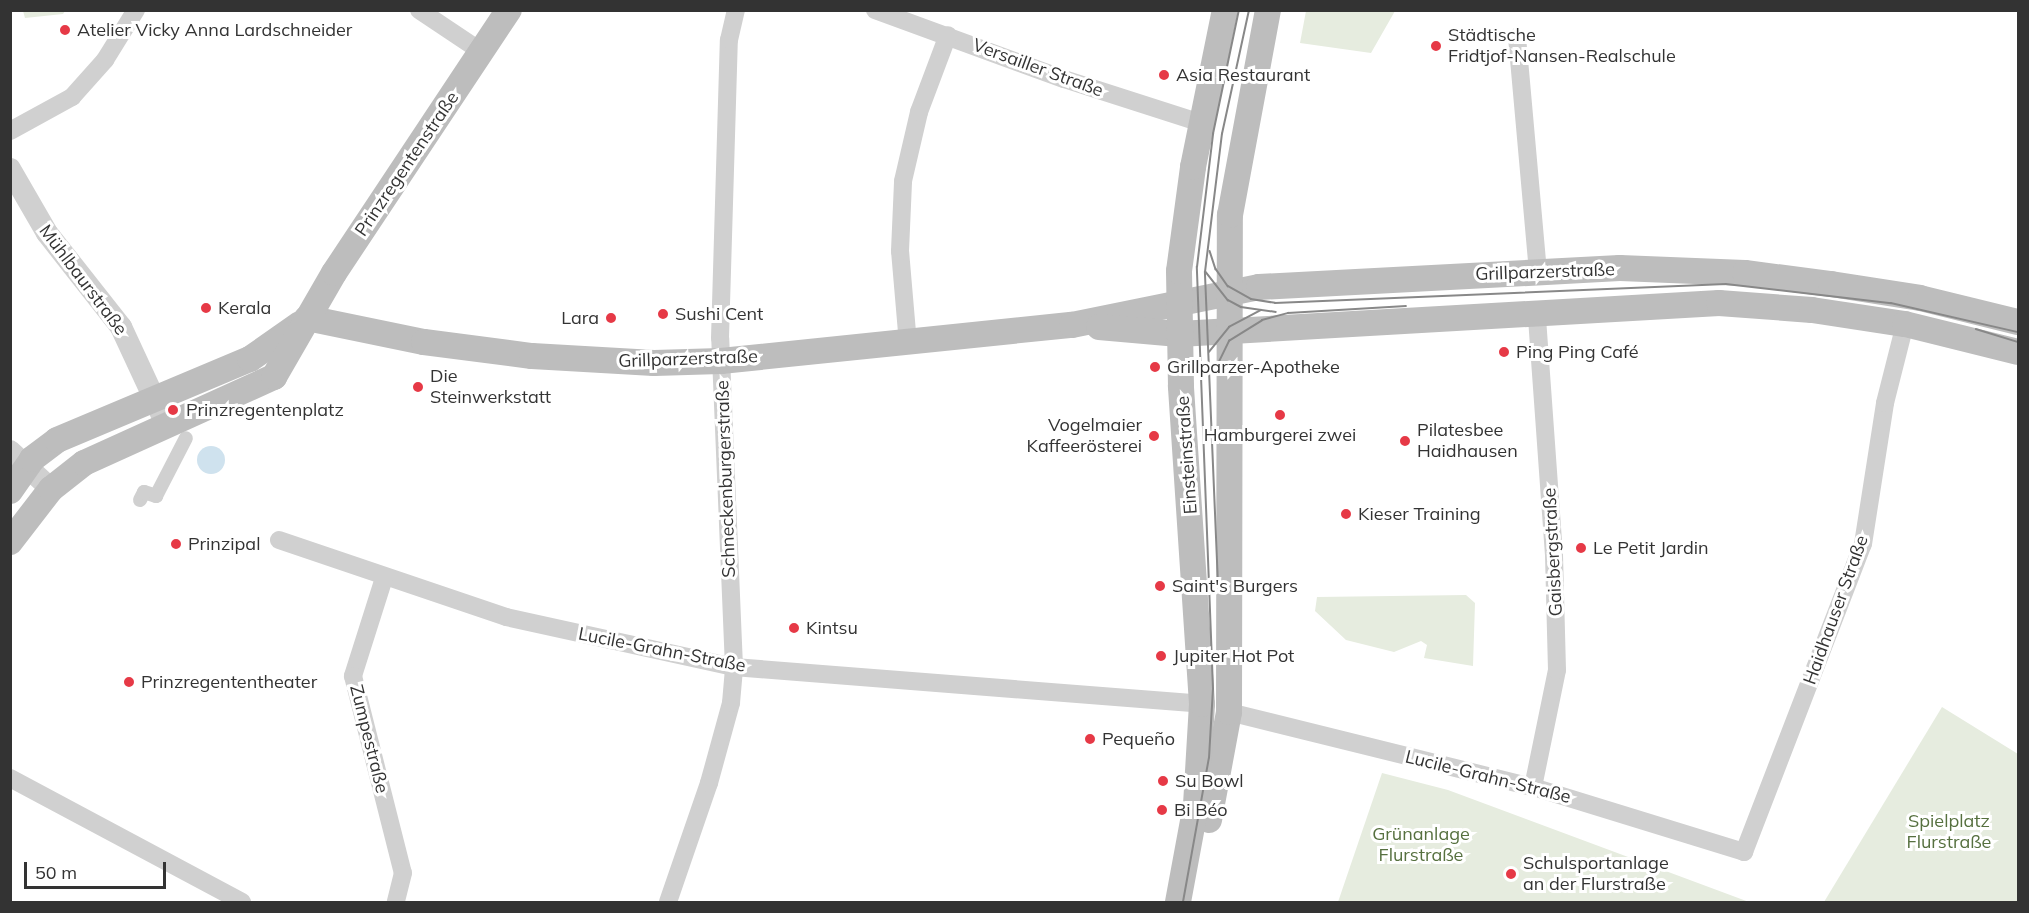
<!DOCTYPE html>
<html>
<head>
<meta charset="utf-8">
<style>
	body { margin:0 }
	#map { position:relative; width:2029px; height:913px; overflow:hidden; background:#fff; font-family:Mulish,sans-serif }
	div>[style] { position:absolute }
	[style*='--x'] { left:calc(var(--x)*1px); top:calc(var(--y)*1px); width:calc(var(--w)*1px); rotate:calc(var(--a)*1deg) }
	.green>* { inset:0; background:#e6ecdf }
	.water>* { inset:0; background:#cfe2ee }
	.round { border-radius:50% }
	.pedestrian>* { height:14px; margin:-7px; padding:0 7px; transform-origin:7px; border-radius:7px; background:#d0d0d0 }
	.minor>* { height:18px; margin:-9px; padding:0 9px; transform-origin:9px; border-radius:9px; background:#d0d0d0 }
	.tertiary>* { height:22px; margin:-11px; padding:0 11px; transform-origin:11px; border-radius:11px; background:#d0d0d0 }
	.secondary>* { height:26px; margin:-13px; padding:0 13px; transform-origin:13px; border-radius:13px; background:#bdbdbd }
	.tram>* { height:1.5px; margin:-0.75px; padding:0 0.75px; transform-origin:0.75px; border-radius:0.75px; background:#888 }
	.dots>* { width:16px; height:16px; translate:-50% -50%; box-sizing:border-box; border:3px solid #fff; border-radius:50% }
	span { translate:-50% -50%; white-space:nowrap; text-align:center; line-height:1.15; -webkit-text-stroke:6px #fff; paint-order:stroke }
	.poi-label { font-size:18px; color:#333 }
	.left { translate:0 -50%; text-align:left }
	.right { translate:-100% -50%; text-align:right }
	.street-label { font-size:18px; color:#333 }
	.park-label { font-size:18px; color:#56703f }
	.frame { position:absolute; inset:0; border:12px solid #333; pointer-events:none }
	.scale { position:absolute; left:24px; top:862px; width:142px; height:27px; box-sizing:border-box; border:3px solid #333; border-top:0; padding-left:8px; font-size:18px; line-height:21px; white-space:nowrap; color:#333; -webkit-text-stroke:4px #fff; paint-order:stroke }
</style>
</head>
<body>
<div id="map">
	<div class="green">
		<div style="clip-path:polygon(23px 11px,23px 10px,65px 11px,63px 14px,25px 18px)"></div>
		<div style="clip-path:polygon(1306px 11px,1306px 10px,1395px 11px,1371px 53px,1300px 43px)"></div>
		<div style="clip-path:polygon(1466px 595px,1475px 603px,1473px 666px,1424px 658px,1427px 645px,1421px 641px,1394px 652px,1346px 640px,1315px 611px,1317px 597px)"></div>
		<div style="clip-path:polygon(1942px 707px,2018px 754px,2018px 902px,1824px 902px)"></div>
		<div style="clip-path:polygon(1382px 773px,1448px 790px,1749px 902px,1338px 902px)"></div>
	</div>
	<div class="water">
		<div class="round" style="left:197px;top:446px;width:28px;height:28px"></div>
	</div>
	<div class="pedestrian">
		<div style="--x:140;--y:500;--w:9;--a:-63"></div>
		<div style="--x:144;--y:492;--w:13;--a:18"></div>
		<div style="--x:156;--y:496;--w:65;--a:-62.7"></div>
	</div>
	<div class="minor">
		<div style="--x:419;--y:10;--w:76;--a:33.7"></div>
		<div style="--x:875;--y:10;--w:201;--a:20.1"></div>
		<div style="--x:1064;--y:79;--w:144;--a:17.8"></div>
		<div style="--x:1517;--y:37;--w:235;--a:84.9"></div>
		<div style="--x:10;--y:131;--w:71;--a:-28.7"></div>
		<div style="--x:72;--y:97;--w:50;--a:-48.3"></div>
		<div style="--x:105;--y:60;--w:59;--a:-58.2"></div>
		<div style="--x:908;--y:344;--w:93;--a:-94.9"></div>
		<div style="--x:900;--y:251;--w:70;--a:-87.5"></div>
		<div style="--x:903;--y:181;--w:71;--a:-76.9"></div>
		<div style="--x:919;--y:112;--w:82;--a:-69.4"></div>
		<div style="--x:279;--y:540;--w:240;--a:18.7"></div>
		<div style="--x:506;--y:617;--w:233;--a:12.4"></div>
		<div style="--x:734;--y:667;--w:469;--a:4.5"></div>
		<div style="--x:384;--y:578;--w:103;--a:107.6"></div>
		<div style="--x:353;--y:676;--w:203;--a:75.8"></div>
		<div style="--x:403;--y:873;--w:30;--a:104"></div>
		<div style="--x:1229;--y:712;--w:313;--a:13.9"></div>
		<div style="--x:1533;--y:787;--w:221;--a:17.1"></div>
		<div style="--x:1744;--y:852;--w:330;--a:-68.9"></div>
		<div style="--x:1863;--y:544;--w:143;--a:-81.1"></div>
		<div style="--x:1885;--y:403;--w:81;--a:-75.8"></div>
		<div style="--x:10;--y:778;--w:263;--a:28.1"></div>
		<div style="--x:1533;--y:787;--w:119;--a:-78.4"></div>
		<div style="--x:1557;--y:670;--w:115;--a:-91.5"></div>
		<div style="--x:1554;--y:555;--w:241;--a:-94.1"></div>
		<div style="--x:668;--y:902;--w:126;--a:-71"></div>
		<div style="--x:709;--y:783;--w:83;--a:-74.6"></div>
		<div style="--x:731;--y:703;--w:36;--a:-85"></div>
		<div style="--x:734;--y:667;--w:329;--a:-92.4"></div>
		<div style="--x:720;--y:338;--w:298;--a:-88.3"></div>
		<div style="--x:729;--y:40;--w:31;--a:-77"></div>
	</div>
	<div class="tertiary">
		<div style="--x:10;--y:169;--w:74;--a:60"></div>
		<div style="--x:47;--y:233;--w:120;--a:51.8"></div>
		<div style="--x:121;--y:327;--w:109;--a:65.1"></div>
		<div style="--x:10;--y:451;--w:56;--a:42.8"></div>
	</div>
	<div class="secondary">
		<div style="--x:307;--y:318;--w:119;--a:11.6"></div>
		<div style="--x:424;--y:342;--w:109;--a:7.4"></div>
		<div style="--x:532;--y:356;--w:122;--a:3.3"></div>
		<div style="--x:654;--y:363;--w:67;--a:-1.7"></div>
		<div style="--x:721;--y:361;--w:353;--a:-5.9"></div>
		<div style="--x:1072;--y:325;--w:191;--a:-11.5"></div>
		<div style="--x:1259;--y:287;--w:361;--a:-3"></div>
		<div style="--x:1620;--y:268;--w:125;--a:2.3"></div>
		<div style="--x:1745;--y:273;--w:87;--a:7.3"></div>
		<div style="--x:1831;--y:284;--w:90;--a:8.9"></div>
		<div style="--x:1920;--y:298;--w:101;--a:13.8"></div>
		<div style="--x:1099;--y:327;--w:80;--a:5"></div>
		<div style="--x:1179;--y:334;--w:541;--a:-3.29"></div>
		<div style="--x:1719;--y:303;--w:93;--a:4.3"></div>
		<div style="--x:1812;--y:310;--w:94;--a:8.6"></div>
		<div style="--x:1905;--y:324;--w:116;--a:13.9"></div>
		<div style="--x:10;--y:491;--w:39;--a:-55"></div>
		<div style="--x:32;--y:459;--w:31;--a:-37"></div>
		<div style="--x:57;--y:440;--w:209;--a:-22.8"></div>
		<div style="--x:250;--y:359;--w:61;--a:-35"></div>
		<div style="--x:10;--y:542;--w:67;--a:-52.3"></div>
		<div style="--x:51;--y:489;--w:42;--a:-38.2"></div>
		<div style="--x:84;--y:463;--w:209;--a:-24.4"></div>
		<div style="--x:274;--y:377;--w:120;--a:-60"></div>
		<div style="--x:334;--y:273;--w:316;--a:-56.4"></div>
		<div style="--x:1209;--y:820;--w:110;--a:-79.5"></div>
		<div style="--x:1229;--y:712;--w:497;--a:-89.9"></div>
		<div style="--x:1230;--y:215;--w:208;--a:-79.5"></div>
		<div style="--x:1178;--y:902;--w:99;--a:-79.5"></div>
		<div style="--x:1196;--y:805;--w:101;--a:-86.6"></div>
		<div style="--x:1202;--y:704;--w:319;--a:-93.8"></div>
		<div style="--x:1181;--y:386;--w:115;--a:-91"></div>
		<div style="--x:1179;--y:271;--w:105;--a:-82.3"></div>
		<div style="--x:1193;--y:167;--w:160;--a:-78.5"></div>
	</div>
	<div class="tram">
		<div style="--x:1210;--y:251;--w:19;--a:72"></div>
		<div style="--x:1216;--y:269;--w:21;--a:55"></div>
		<div style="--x:1228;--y:286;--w:26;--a:29"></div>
		<div style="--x:1251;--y:299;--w:24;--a:9"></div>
		<div style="--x:1275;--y:303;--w:451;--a:-2.4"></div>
		<div style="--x:1726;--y:284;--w:166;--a:6.6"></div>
		<div style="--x:1891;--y:303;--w:130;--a:12.9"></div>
		<div style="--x:1206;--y:272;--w:36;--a:52"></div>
		<div style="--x:1228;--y:300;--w:15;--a:28"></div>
		<div style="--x:1241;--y:307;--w:35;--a:8"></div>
		<div style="--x:1976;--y:329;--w:44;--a:17.2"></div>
		<div style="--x:1209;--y:352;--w:32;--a:-51"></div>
		<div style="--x:1229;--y:327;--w:36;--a:-28"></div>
		<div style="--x:1213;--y:374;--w:37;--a:-64"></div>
		<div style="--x:1229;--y:341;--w:39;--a:-32"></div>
		<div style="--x:1262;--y:320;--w:27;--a:-15"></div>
		<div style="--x:1288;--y:313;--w:118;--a:-3.4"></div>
		<div style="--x:1218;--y:585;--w:313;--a:-92.4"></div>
		<div style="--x:1205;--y:272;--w:139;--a:-83"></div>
		<div style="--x:1222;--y:134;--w:127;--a:-77.7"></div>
		<div style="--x:1183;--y:902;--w:146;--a:-79.8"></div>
		<div style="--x:1209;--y:758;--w:69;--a:-86.7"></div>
		<div style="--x:1213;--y:689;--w:422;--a:-92.2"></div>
		<div style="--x:1197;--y:267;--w:134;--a:-83.1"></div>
		<div style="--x:1213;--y:134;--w:127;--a:-78.2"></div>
	</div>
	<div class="dots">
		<div style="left:65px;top:30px;background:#e63946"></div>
		<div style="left:1436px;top:46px;background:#e63946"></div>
		<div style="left:1164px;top:75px;background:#e63946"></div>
		<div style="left:206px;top:308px;background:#e63946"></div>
		<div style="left:663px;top:314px;background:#e63946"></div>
		<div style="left:611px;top:318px;background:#e63946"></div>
		<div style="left:1504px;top:352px;background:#e63946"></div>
		<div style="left:1155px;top:367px;background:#e63946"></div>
		<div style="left:418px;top:387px;background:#e63946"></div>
		<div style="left:173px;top:410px;background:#e63946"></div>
		<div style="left:1280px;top:415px;background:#e63946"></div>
		<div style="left:1154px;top:436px;background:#e63946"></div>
		<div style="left:1405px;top:441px;background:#e63946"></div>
		<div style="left:1346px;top:514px;background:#e63946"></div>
		<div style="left:176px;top:544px;background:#e63946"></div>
		<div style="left:1581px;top:548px;background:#e63946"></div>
		<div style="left:1160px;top:586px;background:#e63946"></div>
		<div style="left:794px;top:628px;background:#e63946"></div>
		<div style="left:1161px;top:656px;background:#e63946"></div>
		<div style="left:129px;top:682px;background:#e63946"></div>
		<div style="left:1090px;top:739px;background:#e63946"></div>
		<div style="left:1163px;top:781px;background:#e63946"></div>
		<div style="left:1162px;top:810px;background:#e63946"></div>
		<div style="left:1511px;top:874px;background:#e63946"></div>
	</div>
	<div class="poi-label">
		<span class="left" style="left:77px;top:30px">Atelier Vicky Anna Lardschneider</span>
		<span class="left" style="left:1448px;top:46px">Städtische<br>Fridtjof-Nansen-Realschule</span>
		<span class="left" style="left:1176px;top:75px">Asia Restaurant</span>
		<span class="left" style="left:218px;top:308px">Kerala</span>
		<span class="left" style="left:675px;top:314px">Sushi Cent</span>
		<span class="right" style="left:599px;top:318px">Lara</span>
		<span class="left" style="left:1516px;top:352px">Ping Ping Café</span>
		<span class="left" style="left:1167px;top:367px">Grillparzer-Apotheke</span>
		<span class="left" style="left:430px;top:387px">Die<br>Steinwerkstatt</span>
		<span class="left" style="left:186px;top:410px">Prinzregentenplatz</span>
		<span class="right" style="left:1142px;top:436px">Vogelmaier<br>Kaffeerösterei</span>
		<span class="left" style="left:1417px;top:441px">Pilatesbee<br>Haidhausen</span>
		<span style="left:1280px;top:435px">Hamburgerei zwei</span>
		<span class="left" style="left:1358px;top:514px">Kieser Training</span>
		<span class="left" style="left:188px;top:544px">Prinzipal</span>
		<span class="left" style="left:1593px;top:548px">Le Petit Jardin</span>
		<span class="left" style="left:1172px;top:586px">Saint's Burgers</span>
		<span class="left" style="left:806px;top:628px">Kintsu</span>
		<span class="left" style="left:1173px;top:656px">Jupiter Hot Pot</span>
		<span class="left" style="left:141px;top:682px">Prinzregententheater</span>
		<span class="left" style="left:1102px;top:739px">Pequeño</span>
		<span class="left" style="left:1175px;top:781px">Su Bowl</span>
		<span class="left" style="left:1174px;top:810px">Bi Béo</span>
		<span class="left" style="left:1523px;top:874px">Schulsportanlage<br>an der Flurstraße</span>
	</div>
	<div class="street-label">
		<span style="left:1038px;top:68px;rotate:20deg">Versailler Straße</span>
		<span style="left:407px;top:164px;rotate:-56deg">Prinzregentenstraße</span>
		<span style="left:1545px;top:272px;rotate:-2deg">Grillparzerstraße</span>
		<span style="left:83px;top:280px;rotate:53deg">Mühlbaurstraße</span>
		<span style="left:688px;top:359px;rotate:-2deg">Grillparzerstraße</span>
		<span style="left:1187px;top:455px;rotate:-94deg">Einsteinstraße</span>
		<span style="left:726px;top:479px;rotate:-92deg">Schneckenburgerstraße</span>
		<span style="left:1553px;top:552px;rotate:-93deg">Gaisbergstraße</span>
		<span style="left:1836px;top:610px;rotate:-70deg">Haidhauser Straße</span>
		<span style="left:662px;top:650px;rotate:11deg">Lucile-Grahn-Straße</span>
		<span style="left:369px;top:739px;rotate:76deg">Zumpestraße</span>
		<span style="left:1488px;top:777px;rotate:14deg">Lucile-Grahn-Straße</span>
	</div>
	<div class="park-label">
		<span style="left:1949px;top:832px">Spielplatz<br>Flurstraße</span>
		<span style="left:1421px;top:845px">Grünanlage<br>Flurstraße</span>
	</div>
	<div class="frame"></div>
	<div class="scale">50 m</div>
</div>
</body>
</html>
